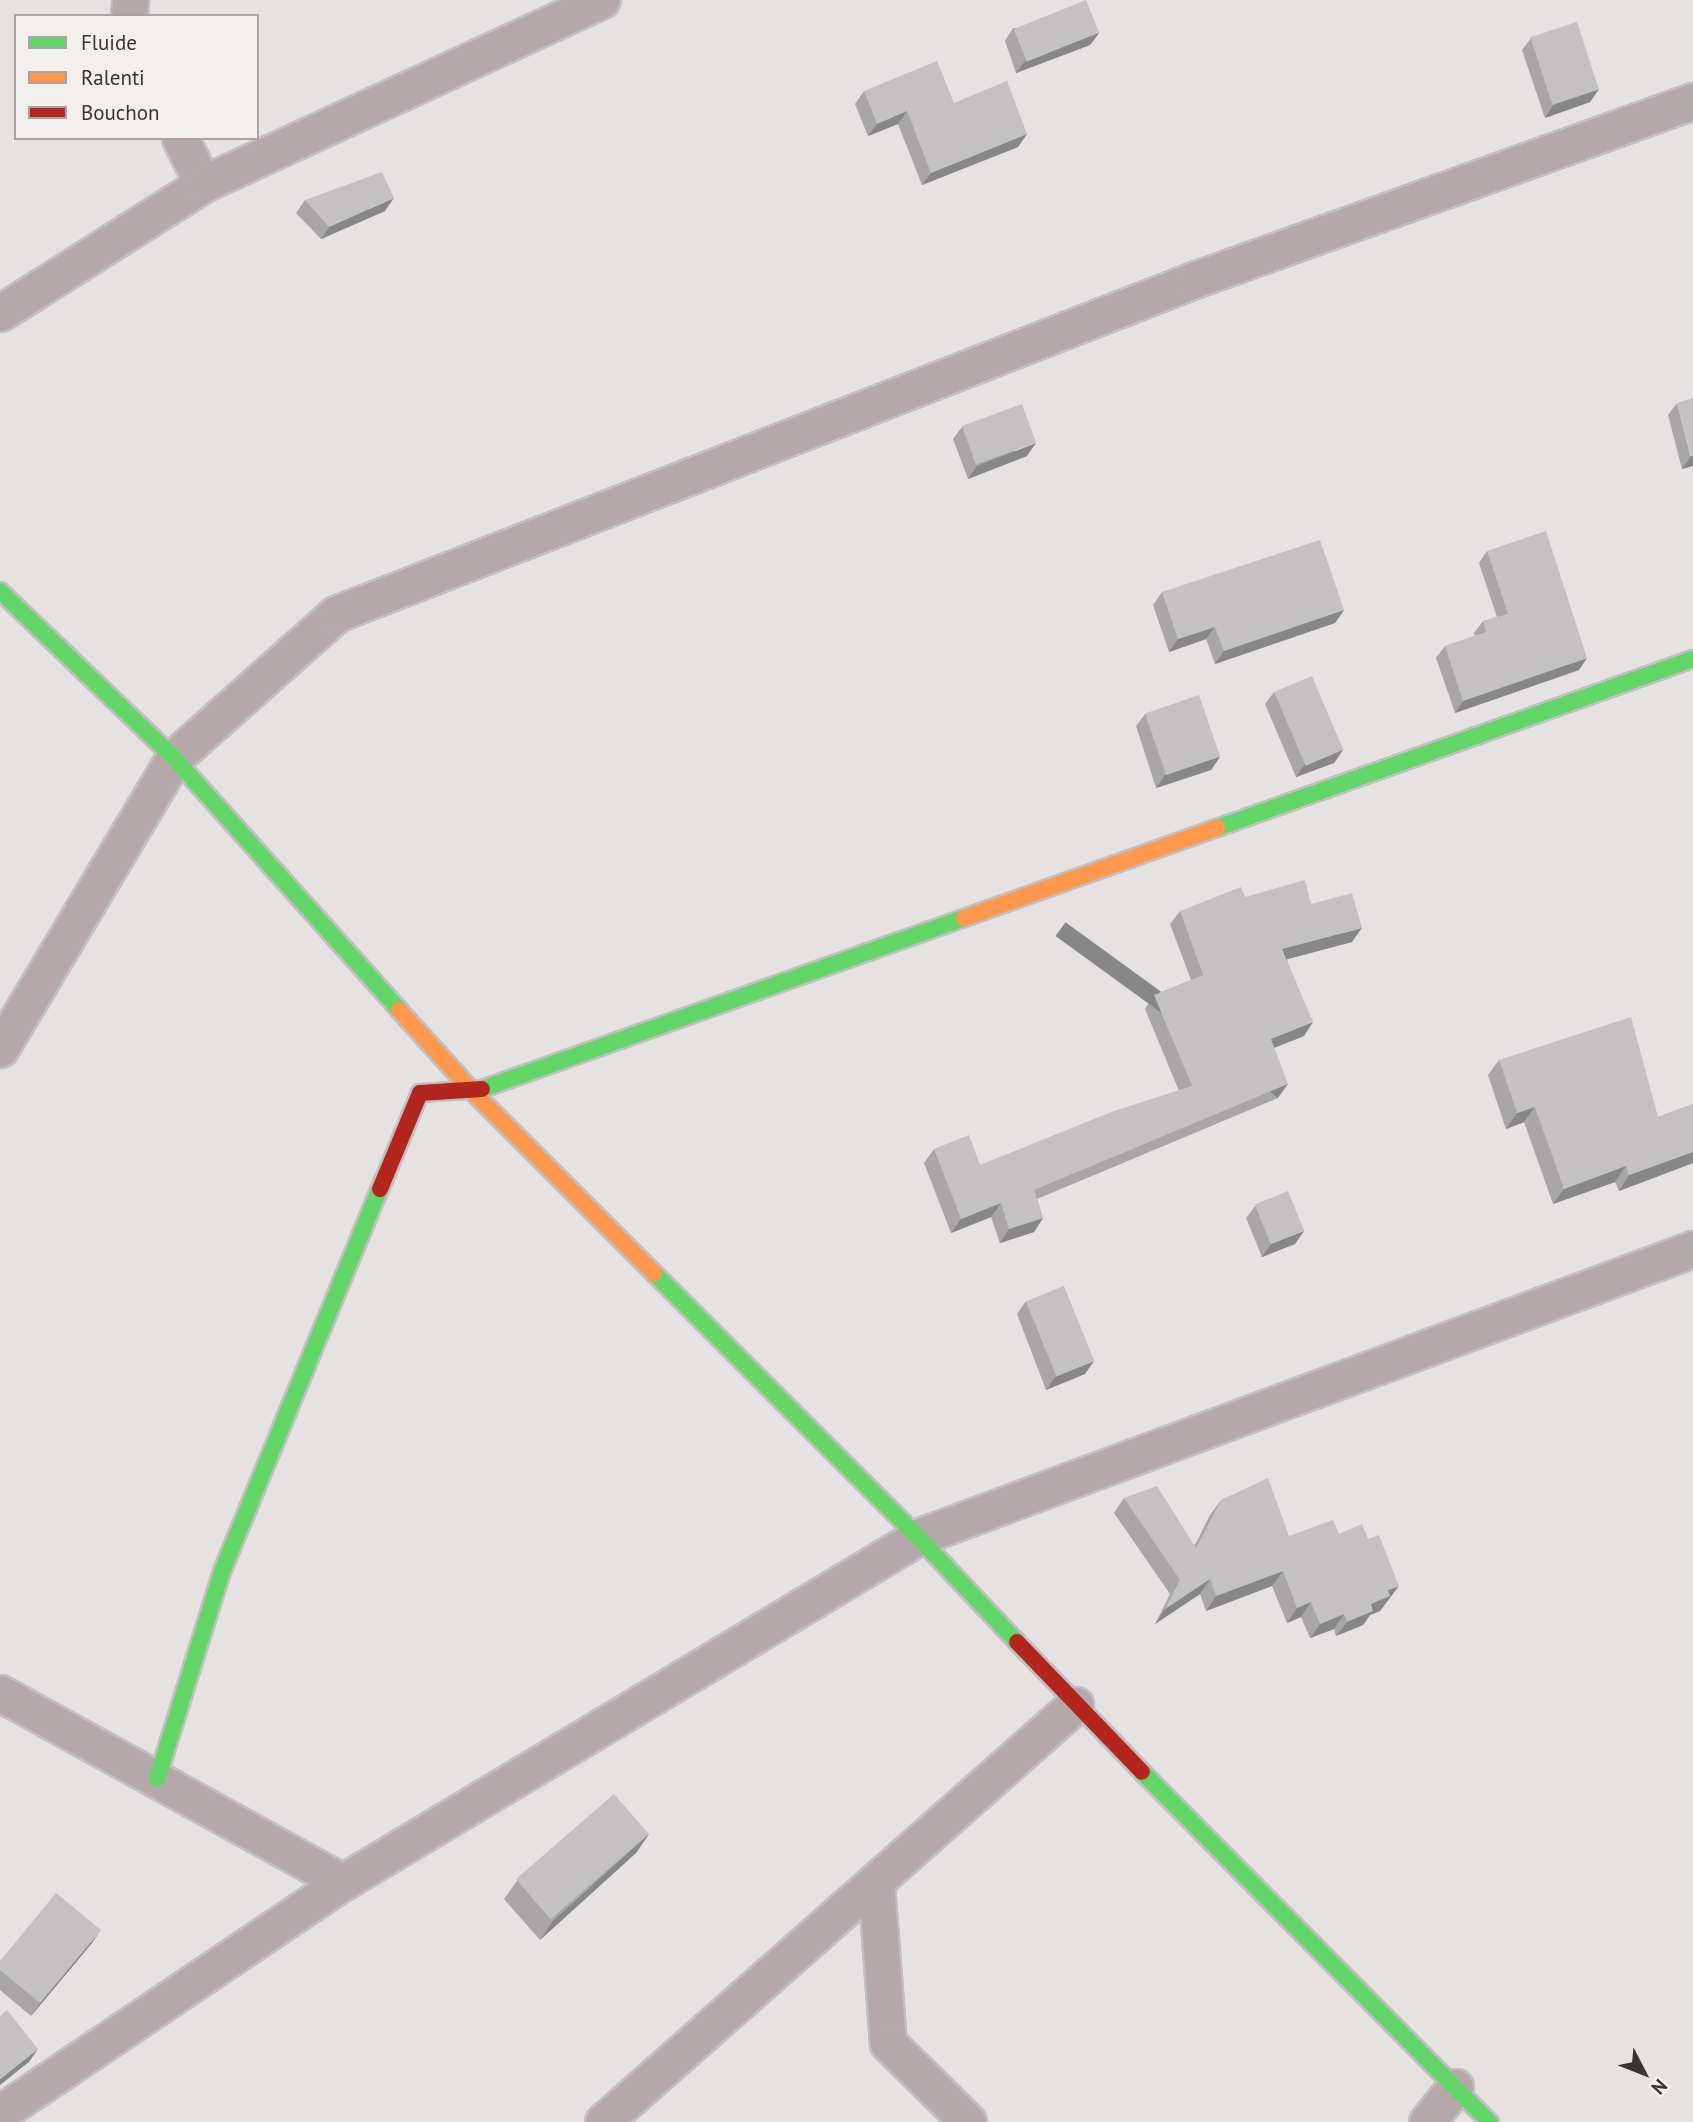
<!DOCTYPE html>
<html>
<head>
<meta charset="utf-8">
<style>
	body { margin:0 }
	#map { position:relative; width:1693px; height:2122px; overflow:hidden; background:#e5e2e1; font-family:"PT Sans",sans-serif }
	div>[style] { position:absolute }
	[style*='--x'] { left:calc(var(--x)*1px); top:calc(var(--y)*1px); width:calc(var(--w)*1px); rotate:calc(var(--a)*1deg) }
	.roads { filter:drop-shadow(2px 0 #c1bfbf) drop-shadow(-2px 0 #c1bfbf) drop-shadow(0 2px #c1bfbf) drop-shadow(0 -2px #c1bfbf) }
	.street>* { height:35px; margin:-17.5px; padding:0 17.5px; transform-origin:17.5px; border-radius:17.5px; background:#b5a8ab }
	.fast>* { height:16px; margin:-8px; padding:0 8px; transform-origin:8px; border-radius:8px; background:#63d668 }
	.slow>* { height:16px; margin:-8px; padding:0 8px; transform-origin:8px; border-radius:8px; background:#ff974d }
	.jam>* { height:16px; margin:-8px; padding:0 8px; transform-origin:8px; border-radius:8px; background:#b3261e }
	.wall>* { inset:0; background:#a8a6a6 }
	.shaded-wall>* { inset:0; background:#888787; transform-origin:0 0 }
	.building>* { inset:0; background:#c3c1c1; transform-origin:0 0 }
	span { translate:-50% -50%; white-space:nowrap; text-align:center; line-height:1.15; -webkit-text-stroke:5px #f3efed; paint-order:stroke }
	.legend { position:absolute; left:14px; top:14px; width:245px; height:126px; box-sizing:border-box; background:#f3efed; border:2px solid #a7a5a3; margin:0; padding:9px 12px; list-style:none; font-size:21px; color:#363534 }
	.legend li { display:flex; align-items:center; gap:14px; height:35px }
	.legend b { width:35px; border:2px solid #a7a5a3 }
	.north { position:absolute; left:1609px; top:2038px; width:70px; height:70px; -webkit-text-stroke:5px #f3efed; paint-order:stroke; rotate:132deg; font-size:19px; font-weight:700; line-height:28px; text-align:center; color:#363534 }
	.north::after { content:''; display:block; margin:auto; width:24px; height:32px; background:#363534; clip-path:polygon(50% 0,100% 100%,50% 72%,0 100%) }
</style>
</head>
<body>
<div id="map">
	<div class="roads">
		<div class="street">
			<div style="--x:129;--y:16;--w:16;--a:-86"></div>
			<div style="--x:180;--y:138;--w:51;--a:63.4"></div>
			<div style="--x:0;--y:313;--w:241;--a:-32.4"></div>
			<div style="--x:203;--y:184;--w:439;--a:-24.8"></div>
			<div style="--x:0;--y:1049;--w:339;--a:-59.1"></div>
			<div style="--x:174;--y:758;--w:217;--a:-41.6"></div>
			<div style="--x:336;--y:614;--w:921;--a:-21.27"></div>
			<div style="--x:1194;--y:280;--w:530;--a:-19.73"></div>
			<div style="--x:0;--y:1693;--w:392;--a:28.9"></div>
			<div style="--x:876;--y:1884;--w:159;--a:85.7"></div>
			<div style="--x:888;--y:2043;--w:112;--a:44.6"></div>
			<div style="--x:0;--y:2113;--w:414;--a:-34"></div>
			<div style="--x:343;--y:1882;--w:671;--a:-30.96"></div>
			<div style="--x:918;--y:1537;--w:827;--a:-20.39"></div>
			<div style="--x:603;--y:2122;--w:630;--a:-41.46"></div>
			<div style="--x:1427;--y:2122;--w:45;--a:-51.3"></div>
		</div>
		<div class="fast">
			<div style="--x:0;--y:591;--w:241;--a:43.8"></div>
			<div style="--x:174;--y:758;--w:338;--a:48.2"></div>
			<div style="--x:1217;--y:828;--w:505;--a:-19.55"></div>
			<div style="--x:482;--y:1089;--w:511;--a:-19.53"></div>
			<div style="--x:654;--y:1273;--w:373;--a:45"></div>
			<div style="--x:918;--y:1537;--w:144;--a:46.7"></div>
			<div style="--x:1142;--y:1772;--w:494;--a:45.2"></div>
			<div style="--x:157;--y:1779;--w:220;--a:-72.6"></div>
			<div style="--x:223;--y:1569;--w:411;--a:-67.6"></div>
		</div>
		<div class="slow">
			<div style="--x:964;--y:918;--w:269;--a:-19.6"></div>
			<div style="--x:399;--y:1010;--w:110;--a:47.9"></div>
			<div style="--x:473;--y:1092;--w:256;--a:45"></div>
		</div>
		<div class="jam">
			<div style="--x:380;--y:1189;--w:104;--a:-67.4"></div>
			<div style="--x:420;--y:1093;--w:62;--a:-3.7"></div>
			<div style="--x:1017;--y:1642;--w:180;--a:46.1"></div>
		</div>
	</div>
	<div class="wall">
		<div style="clip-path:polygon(1013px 28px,1099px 33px,1090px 45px,1016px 73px,1005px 41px)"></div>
		<div style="clip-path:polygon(1531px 38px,1599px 89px,1590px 102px,1545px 118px,1522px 50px)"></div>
		<div style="clip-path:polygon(864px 91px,954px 103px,1027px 134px,1018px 147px,922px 185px,898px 124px,868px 136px,855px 104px)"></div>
		<div style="clip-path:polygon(305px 200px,385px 211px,321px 239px,296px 213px)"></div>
		<div style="clip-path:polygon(1677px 403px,1693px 466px,1682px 469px,1668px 415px)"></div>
		<div style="clip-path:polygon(962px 427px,1027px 456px,968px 479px,953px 439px)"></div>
		<div style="clip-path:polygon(1487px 551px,1579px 670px,1455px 713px,1436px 658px,1445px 646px,1475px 636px,1474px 633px,1483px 621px,1497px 617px,1479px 563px)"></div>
		<div style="clip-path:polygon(1162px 592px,1344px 610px,1335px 623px,1215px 664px,1206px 639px,1169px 652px,1153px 605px)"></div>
		<div style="clip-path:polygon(1274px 692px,1343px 750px,1334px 763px,1296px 777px,1265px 704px)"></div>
		<div style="clip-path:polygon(1145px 714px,1220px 757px,1211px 770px,1156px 788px,1136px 726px)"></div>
		<div style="clip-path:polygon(1245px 897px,1311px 904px,1352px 942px,1287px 959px,1304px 1036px,1274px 1048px,1278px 1098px,1037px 1199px,1043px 1218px,1034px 1232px,1000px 1243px,991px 1217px,951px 1233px,924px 1163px,934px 1149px,980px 1165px,1179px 1091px,1145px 1009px,1154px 995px,1191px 980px,1170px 924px,1180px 911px)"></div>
		<div style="clip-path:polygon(1499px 1060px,1658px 1117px,1693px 1104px,1693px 1163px,1619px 1191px,1615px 1182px,1553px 1204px,1524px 1122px,1506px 1129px,1488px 1075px)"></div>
		<div style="clip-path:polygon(1255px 1206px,1295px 1244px,1262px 1257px,1246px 1218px)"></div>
		<div style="clip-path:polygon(1026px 1301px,1085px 1374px,1046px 1390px,1017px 1314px)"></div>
		<div style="clip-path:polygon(1124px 1498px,1195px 1545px,1210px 1515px,1221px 1500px,1289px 1536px,1339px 1534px,1389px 1600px,1387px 1601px,1380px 1611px,1370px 1615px,1363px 1625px,1336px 1636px,1334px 1629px,1310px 1638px,1301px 1617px,1287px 1623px,1272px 1586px,1206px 1611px,1200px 1594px,1155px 1624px,1170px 1594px,1114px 1513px)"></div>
		<div style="clip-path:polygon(649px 1834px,636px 1853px,540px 1940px,504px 1899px,517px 1881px)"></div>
		<div style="clip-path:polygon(92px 1943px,31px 2016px,0 1990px,0 1961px)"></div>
	</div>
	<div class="shaded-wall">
		<div style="clip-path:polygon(1099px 33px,1090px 45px,1016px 73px,1025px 61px)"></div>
		<div style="clip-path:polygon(1599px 89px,1590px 102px,1545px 118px,1553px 105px)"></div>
		<div style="clip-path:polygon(907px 111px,898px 124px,868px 136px,877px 124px)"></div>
		<div style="clip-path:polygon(1027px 134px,1018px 147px,922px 185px,931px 173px)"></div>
		<div style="clip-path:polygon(394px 198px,385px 211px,321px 239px,329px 227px)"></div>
		<div style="clip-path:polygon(1036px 443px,1027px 456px,968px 479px,977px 466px)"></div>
		<div style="clip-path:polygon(1691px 456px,1693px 456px,1693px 466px,1682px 469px)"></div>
		<div style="clip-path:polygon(1344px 610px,1335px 623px,1215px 664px,1224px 651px)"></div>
		<div style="clip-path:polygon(1215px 627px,1206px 639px,1169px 652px,1178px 639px)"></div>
		<div style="clip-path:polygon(1587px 658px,1579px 670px,1455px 713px,1463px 701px)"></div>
		<div style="clip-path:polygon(1343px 750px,1334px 763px,1296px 777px,1305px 764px)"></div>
		<div style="clip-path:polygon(1220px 757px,1211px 770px,1156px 788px,1165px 775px)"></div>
		<div style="clip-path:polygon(1362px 928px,1352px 942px,1273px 963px,1282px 949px)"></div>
		<div style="clip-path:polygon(1313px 1022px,1304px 1036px,1261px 1053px,1271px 1039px)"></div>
		<div style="left:1288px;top:1084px;width:17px;height:275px;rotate:126deg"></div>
		<div style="clip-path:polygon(1535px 1107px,1524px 1122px,1506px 1129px,1517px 1113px)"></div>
		<div style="clip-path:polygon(1693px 1152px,1693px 1163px,1619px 1191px,1629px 1175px)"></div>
		<div style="clip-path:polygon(1626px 1166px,1615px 1182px,1553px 1204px,1564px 1189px)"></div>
		<div style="clip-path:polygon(1001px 1203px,991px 1217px,951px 1233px,961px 1219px)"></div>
		<div style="clip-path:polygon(1043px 1218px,1034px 1232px,1000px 1243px,1009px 1229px)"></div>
		<div style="clip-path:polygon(1304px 1231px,1295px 1244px,1262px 1257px,1271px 1244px)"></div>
		<div style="clip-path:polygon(1094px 1361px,1085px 1374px,1046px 1390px,1055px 1377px)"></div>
		<div style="clip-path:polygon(1283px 1571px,1272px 1586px,1206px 1611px,1216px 1596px)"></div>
		<div style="clip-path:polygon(1210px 1579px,1200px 1594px,1155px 1624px,1165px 1609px)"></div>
		<div style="clip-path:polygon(1399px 1586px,1380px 1611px,1370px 1615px,1363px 1625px,1336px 1636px,1347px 1622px,1388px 1590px)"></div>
		<div style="clip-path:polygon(1311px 1602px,1301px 1617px,1287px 1623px,1297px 1608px)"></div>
		<div style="clip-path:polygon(1344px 1614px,1334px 1629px,1310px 1638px,1320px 1624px)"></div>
		<div style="clip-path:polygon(649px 1834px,636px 1853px,540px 1940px,553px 1921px)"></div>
		<div style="clip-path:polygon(101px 1930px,92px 1943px,31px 2016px,40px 2003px)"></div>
		<div style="clip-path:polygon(38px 2049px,29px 2062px,0 2085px,0 2079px)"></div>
	</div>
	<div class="building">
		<div style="left:1086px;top:0;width:35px;height:78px;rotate:68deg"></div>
		<div style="left:1577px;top:22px;width:71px;height:49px;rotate:72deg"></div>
		<div style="clip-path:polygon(937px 61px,954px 103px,1007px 81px,1027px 134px,931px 173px,907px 111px,877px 124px,864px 91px)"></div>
		<div style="clip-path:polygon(382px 172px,394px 198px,329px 227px,305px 200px)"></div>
		<div style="clip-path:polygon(1693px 398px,1693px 456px,1691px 456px,1677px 403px)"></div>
		<div style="left:1022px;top:404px;width:41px;height:64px;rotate:70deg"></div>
		<div style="clip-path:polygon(1546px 531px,1587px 658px,1463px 701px,1445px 646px,1486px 632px,1483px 621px,1508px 614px,1487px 551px)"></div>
		<div style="clip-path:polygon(1320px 540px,1344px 610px,1224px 651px,1215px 627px,1178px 639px,1162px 592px)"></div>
		<div style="left:1312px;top:676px;width:80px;height:41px;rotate:67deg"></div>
		<div style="left:1199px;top:695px;width:65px;height:57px;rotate:71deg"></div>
		<div style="clip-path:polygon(1305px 880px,1311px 904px,1352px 893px,1362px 928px,1282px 949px,1313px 1022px,1271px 1039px,1288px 1084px,1034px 1190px,1043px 1218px,1009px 1229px,1001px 1203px,961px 1219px,934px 1149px,969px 1135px,980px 1165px,1114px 1111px,1192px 1086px,1154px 995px,1203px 975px,1180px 911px,1241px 887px,1245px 897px)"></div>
		<div style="clip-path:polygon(1631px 1017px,1658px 1117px,1693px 1104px,1693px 1152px,1629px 1175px,1626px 1166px,1564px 1189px,1535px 1107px,1517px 1113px,1499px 1060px)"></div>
		<div style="left:1288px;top:1191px;width:43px;height:36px;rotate:68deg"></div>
		<div style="left:1064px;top:1286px;width:81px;height:41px;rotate:68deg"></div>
		<div style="clip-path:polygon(1268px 1478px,1289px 1536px,1333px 1520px,1339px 1534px,1362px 1524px,1368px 1539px,1379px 1535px,1399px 1586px,1388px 1590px,1390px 1596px,1371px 1604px,1373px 1611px,1347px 1622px,1344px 1614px,1320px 1624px,1311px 1602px,1297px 1608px,1283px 1571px,1216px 1596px,1210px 1579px,1165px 1609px,1180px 1580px,1124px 1498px,1157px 1486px,1196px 1548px,1221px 1500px)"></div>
		<div style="left:614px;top:1794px;width:53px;height:130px;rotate:49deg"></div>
		<div style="clip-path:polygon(56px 1893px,101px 1930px,40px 2003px,0 1970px,0 1961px)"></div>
		<div style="clip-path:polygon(7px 2010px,38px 2049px,0 2079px,0 2016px)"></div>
	</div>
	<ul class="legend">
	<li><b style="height:9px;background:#63d668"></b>Fluide</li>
	<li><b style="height:9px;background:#ff974d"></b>Ralenti</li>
	<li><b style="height:9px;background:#b3261e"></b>Bouchon</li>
	</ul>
	<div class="north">N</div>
</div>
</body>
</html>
